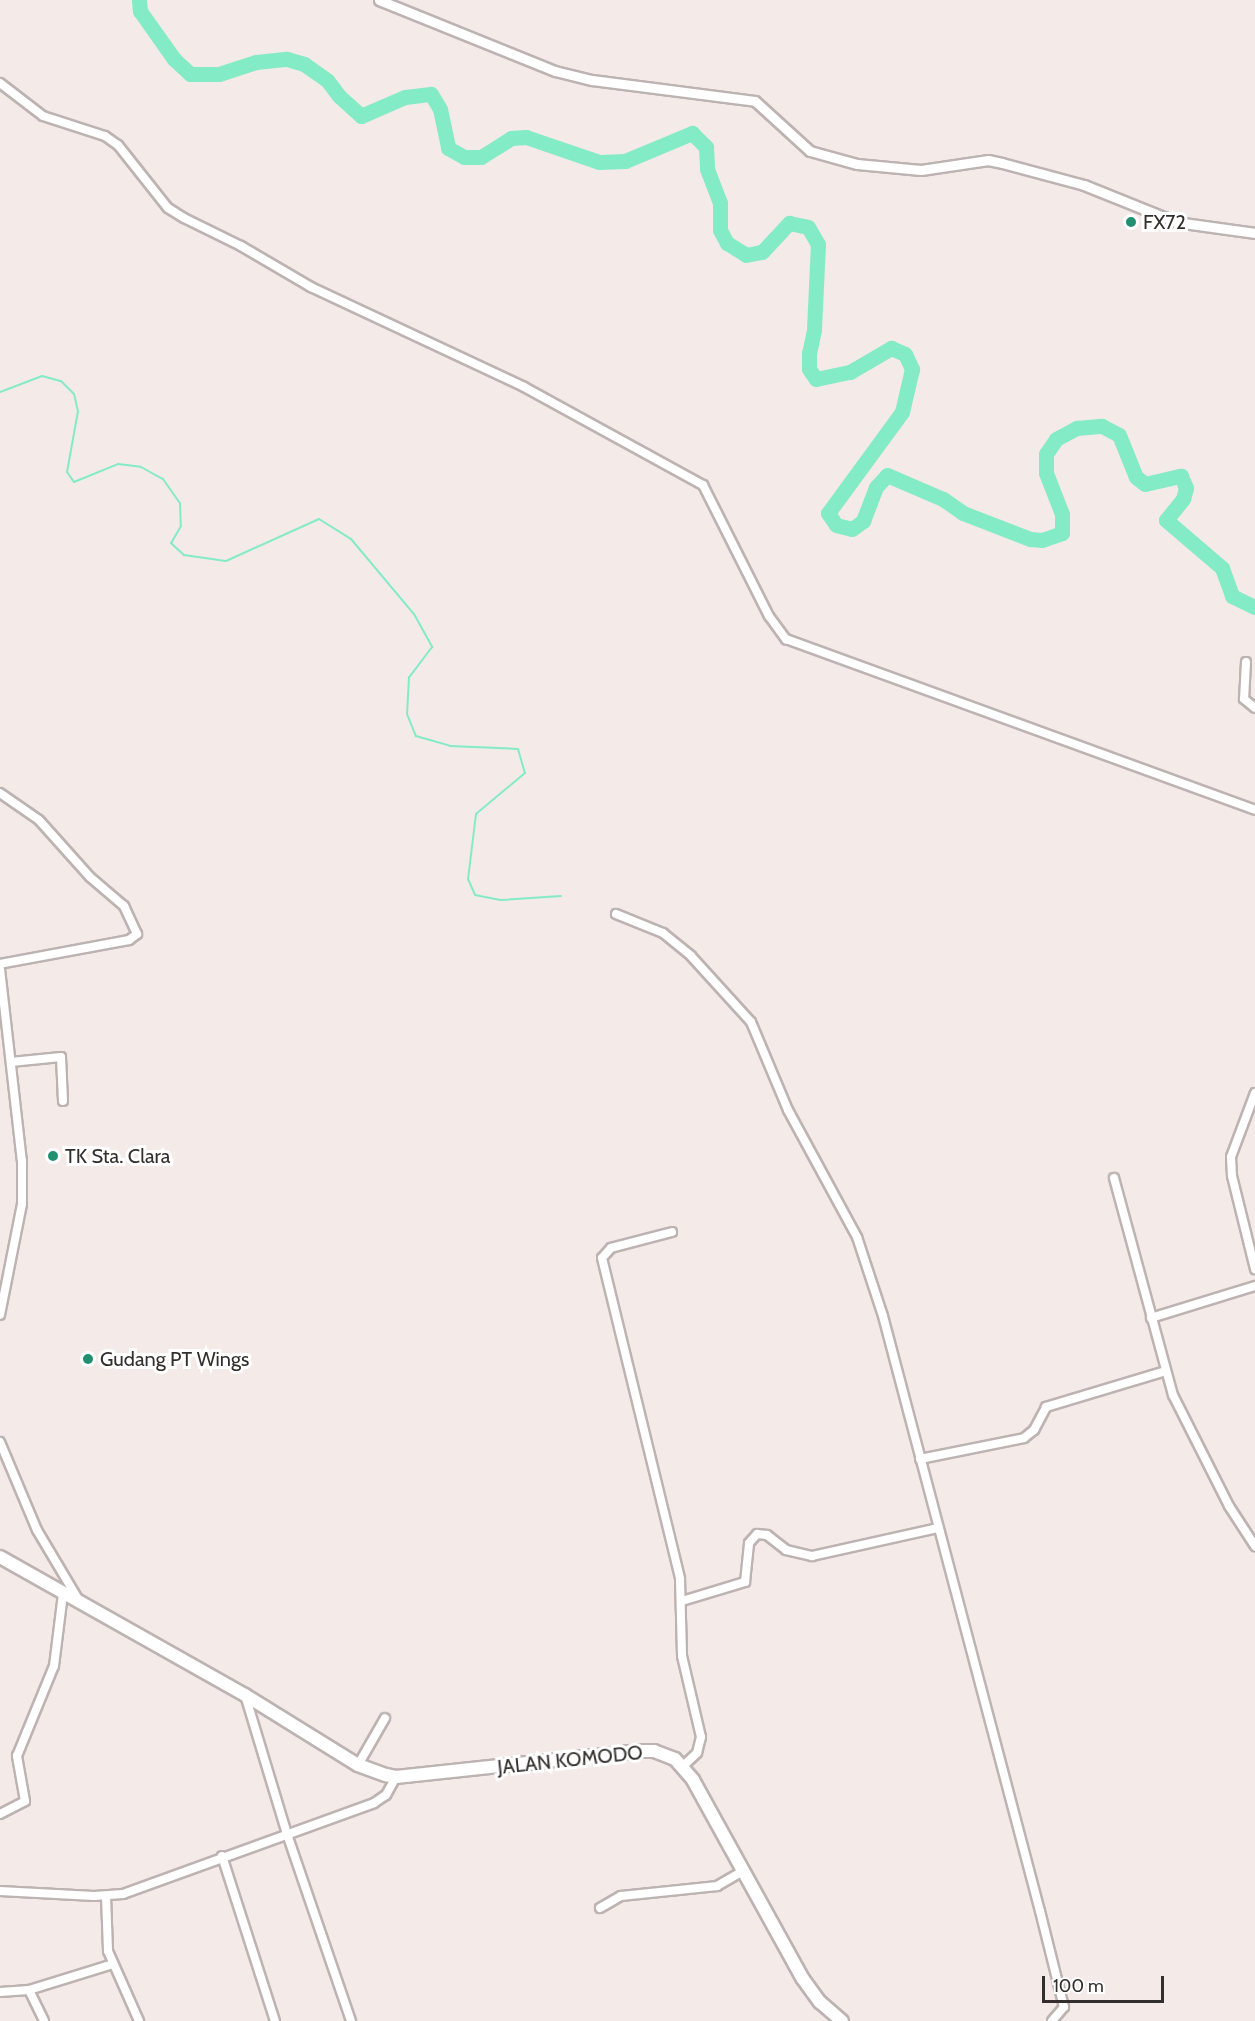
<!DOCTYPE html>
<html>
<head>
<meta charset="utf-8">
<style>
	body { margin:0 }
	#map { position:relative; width:1255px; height:2021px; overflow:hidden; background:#f4eae8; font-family:Cabin,sans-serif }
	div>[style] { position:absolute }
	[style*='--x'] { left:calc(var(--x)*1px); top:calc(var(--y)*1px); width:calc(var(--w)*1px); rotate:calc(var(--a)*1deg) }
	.stream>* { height:2px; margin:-1px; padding:0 1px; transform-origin:1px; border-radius:1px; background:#84ebc7 }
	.river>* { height:15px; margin:-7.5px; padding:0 7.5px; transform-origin:7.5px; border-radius:7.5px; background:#84ebc7 }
	.roads { filter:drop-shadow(2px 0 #bdb3b1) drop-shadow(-2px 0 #bdb3b1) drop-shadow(0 2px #bdb3b1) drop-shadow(0 -2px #bdb3b1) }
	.minor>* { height:8px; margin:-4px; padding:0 4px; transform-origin:4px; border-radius:4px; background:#fff }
	.tertiary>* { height:9px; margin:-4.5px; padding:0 4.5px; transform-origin:4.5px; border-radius:4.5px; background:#fff }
	.trunk>* { height:12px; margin:-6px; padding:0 6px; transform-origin:6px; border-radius:6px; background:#fff }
	.dots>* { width:16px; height:16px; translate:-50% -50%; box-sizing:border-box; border:3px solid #fff; border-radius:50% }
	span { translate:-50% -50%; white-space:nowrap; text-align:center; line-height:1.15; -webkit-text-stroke:6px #fff; paint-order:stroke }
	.poi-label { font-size:20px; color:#332f2e }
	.left { translate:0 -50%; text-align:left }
	.street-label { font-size:20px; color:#332f2e }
	.scale { position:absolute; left:1042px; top:1976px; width:122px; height:27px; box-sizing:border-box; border:3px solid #332f2e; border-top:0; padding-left:8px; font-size:18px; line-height:21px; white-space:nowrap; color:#332f2e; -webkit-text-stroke:4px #fff; paint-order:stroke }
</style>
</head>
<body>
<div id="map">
	<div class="stream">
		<div style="--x:0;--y:392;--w:45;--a:-20.9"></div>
		<div style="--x:42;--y:376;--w:20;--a:15"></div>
		<div style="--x:61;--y:381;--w:18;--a:45"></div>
		<div style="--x:74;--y:394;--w:17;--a:77"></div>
		<div style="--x:78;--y:411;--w:62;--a:100.2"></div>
		<div style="--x:67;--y:472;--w:12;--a:55"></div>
		<div style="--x:74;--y:482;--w:48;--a:-22.2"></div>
		<div style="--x:118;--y:464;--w:23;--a:7"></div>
		<div style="--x:141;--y:467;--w:25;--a:29"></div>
		<div style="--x:163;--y:479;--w:29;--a:55"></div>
		<div style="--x:180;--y:503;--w:23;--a:88"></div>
		<div style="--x:181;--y:526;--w:20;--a:120"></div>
		<div style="--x:171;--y:543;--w:18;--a:43"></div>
		<div style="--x:184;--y:555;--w:42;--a:8.1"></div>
		<div style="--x:226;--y:561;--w:102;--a:-24.3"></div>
		<div style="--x:319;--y:519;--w:38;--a:32"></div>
		<div style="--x:351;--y:539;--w:98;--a:50"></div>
		<div style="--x:414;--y:614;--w:38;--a:61"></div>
		<div style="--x:432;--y:647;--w:38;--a:127"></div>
		<div style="--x:409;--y:677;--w:37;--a:93"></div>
		<div style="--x:407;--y:714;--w:24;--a:68"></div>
		<div style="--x:416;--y:736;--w:35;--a:16"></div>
		<div style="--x:450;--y:746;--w:68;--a:2.5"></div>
		<div style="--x:518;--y:749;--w:25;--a:74"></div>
		<div style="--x:525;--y:773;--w:64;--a:140.1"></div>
		<div style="--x:476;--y:814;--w:65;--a:97"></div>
		<div style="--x:468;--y:879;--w:17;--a:66"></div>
		<div style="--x:475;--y:895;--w:26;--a:11"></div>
		<div style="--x:501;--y:900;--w:60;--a:-3.8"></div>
	</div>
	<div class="river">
		<div style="--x:139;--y:0;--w:11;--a:85"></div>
		<div style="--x:140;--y:11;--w:59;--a:54.7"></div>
		<div style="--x:174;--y:59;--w:22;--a:43"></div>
		<div style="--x:190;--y:74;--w:29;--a:0"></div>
		<div style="--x:219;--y:74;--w:39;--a:-18"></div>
		<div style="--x:256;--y:62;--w:31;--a:-6"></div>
		<div style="--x:287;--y:59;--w:18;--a:16"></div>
		<div style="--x:304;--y:64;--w:28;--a:35"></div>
		<div style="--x:327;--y:80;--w:20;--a:53"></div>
		<div style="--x:339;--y:96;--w:30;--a:42"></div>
		<div style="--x:361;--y:116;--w:48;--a:-23.4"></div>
		<div style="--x:405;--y:97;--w:26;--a:-7"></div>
		<div style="--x:431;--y:94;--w:17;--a:59"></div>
		<div style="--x:440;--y:109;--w:40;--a:78"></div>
		<div style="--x:448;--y:148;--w:18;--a:29"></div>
		<div style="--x:464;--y:157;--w:17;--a:0"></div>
		<div style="--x:481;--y:157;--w:36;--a:-32"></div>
		<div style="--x:511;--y:138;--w:15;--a:-4"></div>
		<div style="--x:526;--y:137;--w:77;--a:18.9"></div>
		<div style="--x:599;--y:162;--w:26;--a:-2"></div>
		<div style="--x:625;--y:161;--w:73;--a:-22.7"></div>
		<div style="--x:692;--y:133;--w:20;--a:45"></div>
		<div style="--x:706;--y:147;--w:22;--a:87"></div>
		<div style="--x:707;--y:169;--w:36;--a:69"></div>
		<div style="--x:720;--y:203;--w:27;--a:90"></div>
		<div style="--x:720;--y:230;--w:15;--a:62"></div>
		<div style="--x:727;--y:243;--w:22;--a:32"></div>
		<div style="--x:746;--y:255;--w:16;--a:-11"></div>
		<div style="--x:762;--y:252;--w:40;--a:-47"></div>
		<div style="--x:789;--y:223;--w:19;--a:12"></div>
		<div style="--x:808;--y:227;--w:20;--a:60"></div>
		<div style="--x:818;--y:244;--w:86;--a:92.7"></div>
		<div style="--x:814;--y:330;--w:24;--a:102"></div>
		<div style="--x:809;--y:353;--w:16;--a:90"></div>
		<div style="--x:809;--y:369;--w:12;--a:55"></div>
		<div style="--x:816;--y:379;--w:35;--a:-12"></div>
		<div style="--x:850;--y:372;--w:48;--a:-30.3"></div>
		<div style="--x:891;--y:348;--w:15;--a:23"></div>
		<div style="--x:905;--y:354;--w:17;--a:65"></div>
		<div style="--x:912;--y:369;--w:44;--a:103.1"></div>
		<div style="--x:902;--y:412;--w:125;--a:126.2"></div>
		<div style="--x:828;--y:513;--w:14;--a:56"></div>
		<div style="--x:836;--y:525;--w:16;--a:14"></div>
		<div style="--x:852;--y:529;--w:14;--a:-36"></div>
		<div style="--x:863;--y:521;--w:36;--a:-69"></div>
		<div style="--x:876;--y:487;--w:16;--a:-47"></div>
		<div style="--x:887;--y:475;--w:61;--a:23.2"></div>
		<div style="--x:943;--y:499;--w:24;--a:35"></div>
		<div style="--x:963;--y:513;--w:72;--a:21.2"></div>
		<div style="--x:1030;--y:539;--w:12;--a:5"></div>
		<div style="--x:1042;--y:540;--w:21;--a:-19"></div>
		<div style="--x:1062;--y:533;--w:19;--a:-90"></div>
		<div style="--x:1062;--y:514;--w:44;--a:-111.3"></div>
		<div style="--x:1046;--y:473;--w:19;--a:-90"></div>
		<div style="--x:1046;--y:454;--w:18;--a:-56"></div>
		<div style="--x:1056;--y:439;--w:24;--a:-28"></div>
		<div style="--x:1077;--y:428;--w:25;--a:-5"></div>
		<div style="--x:1102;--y:426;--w:19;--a:28"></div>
		<div style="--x:1119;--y:435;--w:45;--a:68"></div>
		<div style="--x:1136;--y:477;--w:11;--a:38"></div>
		<div style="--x:1145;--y:484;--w:37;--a:-13"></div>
		<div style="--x:1181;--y:476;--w:13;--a:67"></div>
		<div style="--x:1186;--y:488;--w:11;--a:105"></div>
		<div style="--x:1183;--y:499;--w:27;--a:129"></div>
		<div style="--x:1166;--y:520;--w:74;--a:40.6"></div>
		<div style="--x:1222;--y:568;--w:30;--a:70"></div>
		<div style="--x:1232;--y:596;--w:25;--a:26"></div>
	</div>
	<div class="roads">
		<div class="minor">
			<div style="--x:0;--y:83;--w:54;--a:37.5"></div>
			<div style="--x:43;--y:116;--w:65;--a:17.9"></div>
			<div style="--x:105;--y:136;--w:16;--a:35"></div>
			<div style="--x:118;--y:145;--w:80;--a:51.6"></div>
			<div style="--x:168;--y:208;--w:19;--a:32"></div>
			<div style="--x:184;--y:218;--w:64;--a:26.2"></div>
			<div style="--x:241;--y:246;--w:81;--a:30.4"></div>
			<div style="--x:311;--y:287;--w:235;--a:25.1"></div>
			<div style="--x:524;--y:387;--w:204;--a:28.7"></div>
			<div style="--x:703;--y:485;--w:147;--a:63.3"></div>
			<div style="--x:769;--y:616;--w:29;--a:54"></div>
			<div style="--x:786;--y:639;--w:499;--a:20"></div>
			<div style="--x:1246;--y:662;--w:37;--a:93"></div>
			<div style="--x:1244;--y:699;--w:14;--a:39"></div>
			<div style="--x:0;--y:793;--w:47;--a:34.7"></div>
			<div style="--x:39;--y:820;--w:76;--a:48.2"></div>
			<div style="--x:90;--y:877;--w:45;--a:40.5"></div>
			<div style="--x:124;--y:906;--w:31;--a:65"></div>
			<div style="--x:137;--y:934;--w:10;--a:143"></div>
			<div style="--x:129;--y:940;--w:131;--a:169.5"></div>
			<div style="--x:616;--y:914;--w:51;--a:22"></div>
			<div style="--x:663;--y:933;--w:36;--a:39"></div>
			<div style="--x:691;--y:956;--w:89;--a:47.7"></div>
			<div style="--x:751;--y:1022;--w:95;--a:67.2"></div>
			<div style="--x:788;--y:1110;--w:145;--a:61.5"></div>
			<div style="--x:857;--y:1237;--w:83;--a:71.8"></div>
			<div style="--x:883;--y:1316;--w:615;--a:75.22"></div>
			<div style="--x:1040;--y:1911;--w:99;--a:76"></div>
			<div style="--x:1064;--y:2007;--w:18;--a:131"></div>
			<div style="--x:0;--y:969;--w:193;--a:83.5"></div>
			<div style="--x:22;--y:1161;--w:43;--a:90"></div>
			<div style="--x:22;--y:1204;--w:113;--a:101.2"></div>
			<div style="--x:11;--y:1062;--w:50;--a:-5.7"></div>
			<div style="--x:61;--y:1057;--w:44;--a:87.4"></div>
			<div style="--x:1255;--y:1093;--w:68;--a:110.6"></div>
			<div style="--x:1231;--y:1157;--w:19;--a:87"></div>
			<div style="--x:1232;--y:1176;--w:96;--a:76.1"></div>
			<div style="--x:1114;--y:1178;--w:225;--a:74.8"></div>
			<div style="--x:1173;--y:1395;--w:124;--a:63.2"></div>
			<div style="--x:1229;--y:1506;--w:48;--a:57"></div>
			<div style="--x:672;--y:1232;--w:63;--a:165.3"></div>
			<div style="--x:611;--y:1248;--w:13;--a:132"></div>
			<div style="--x:602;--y:1258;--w:330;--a:76.3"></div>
			<div style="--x:680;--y:1579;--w:77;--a:88.5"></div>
			<div style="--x:682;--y:1656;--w:83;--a:76.8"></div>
			<div style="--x:701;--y:1737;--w:16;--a:104"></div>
			<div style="--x:697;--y:1753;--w:18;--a:137"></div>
			<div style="--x:1151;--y:1318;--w:109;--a:-17.1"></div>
			<div style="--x:0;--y:1442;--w:95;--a:67.2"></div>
			<div style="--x:37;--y:1530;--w:80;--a:59.3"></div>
			<div style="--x:920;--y:1459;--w:106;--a:-11.4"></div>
			<div style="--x:1024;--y:1438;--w:13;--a:-39"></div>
			<div style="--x:1034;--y:1430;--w:26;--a:-62"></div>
			<div style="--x:1046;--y:1407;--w:125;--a:-16.7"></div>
			<div style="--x:682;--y:1601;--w:66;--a:-16.8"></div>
			<div style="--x:745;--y:1582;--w:39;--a:-84"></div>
			<div style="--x:749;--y:1543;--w:12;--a:-48"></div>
			<div style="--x:757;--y:1534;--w:10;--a:6"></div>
			<div style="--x:767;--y:1535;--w:24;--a:38"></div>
			<div style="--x:786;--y:1550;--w:27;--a:13"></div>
			<div style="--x:812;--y:1556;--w:129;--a:-12.5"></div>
			<div style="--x:245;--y:1695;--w:145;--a:73.2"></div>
			<div style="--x:287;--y:1834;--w:198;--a:71.1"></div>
			<div style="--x:358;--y:1765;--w:54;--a:-60.1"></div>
			<div style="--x:0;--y:1814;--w:28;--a:-27"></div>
			<div style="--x:25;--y:1801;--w:46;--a:-100.1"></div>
			<div style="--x:17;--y:1756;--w:97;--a:-67.7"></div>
			<div style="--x:54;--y:1666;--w:73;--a:-82.9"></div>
			<div style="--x:222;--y:1856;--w:173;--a:72.2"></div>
			<div style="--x:0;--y:1891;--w:94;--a:3"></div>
			<div style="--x:94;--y:1896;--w:29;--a:-4"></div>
			<div style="--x:123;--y:1894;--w:267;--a:-19.9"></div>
			<div style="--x:374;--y:1803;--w:14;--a:-34"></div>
			<div style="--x:386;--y:1795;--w:21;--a:-61"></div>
			<div style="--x:106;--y:1896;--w:55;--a:87.9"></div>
			<div style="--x:108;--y:1951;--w:77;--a:66.1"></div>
			<div style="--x:600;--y:1908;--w:24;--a:-30"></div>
			<div style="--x:621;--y:1896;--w:97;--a:-5.9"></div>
			<div style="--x:717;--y:1886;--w:28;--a:-30"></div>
			<div style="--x:29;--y:1990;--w:88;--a:-17.2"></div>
			<div style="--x:0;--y:1992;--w:29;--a:-4"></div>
			<div style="--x:29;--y:1990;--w:34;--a:64"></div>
		</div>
		<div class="tertiary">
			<div style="--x:379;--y:0;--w:190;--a:22"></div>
			<div style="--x:555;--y:71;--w:38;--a:14"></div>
			<div style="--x:592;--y:80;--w:164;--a:7.3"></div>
			<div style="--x:755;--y:101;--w:74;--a:42.3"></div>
			<div style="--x:810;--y:151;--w:49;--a:15.5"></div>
			<div style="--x:857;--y:164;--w:64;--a:5.4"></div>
			<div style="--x:921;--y:170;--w:68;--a:-8.5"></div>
			<div style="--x:988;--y:160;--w:14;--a:12"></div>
			<div style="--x:1002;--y:163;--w:85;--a:15"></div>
			<div style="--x:1084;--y:185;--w:99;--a:21.9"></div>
			<div style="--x:1176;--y:222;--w:80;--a:7.9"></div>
		</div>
		<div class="trunk">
			<div style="--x:0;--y:1557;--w:281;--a:29.4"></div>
			<div style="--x:245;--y:1695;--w:133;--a:31.8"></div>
			<div style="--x:358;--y:1765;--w:30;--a:20"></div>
			<div style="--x:386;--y:1775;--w:10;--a:11"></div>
			<div style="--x:396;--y:1777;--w:245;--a:-6.1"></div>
			<div style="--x:640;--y:1751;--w:14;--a:0"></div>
			<div style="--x:654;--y:1751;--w:22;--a:21"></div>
			<div style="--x:675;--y:1759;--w:28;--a:49"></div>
			<div style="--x:693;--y:1780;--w:227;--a:61.1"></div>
			<div style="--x:803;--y:1979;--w:29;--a:54"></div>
			<div style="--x:820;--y:2002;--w:29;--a:41"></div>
		</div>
	</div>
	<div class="dots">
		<div style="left:1131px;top:222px;background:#209070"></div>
		<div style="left:53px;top:1156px;background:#209070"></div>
		<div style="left:88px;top:1359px;background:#209070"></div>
	</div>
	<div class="poi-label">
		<span class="left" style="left:1143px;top:222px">FX72</span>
		<span class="left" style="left:65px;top:1156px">TK Sta. Clara</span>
		<span class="left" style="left:100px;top:1359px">Gudang PT Wings</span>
	</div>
	<div class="street-label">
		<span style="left:570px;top:1760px;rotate:-6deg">JALAN KOMODO</span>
	</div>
	<div class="scale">100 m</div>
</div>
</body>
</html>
